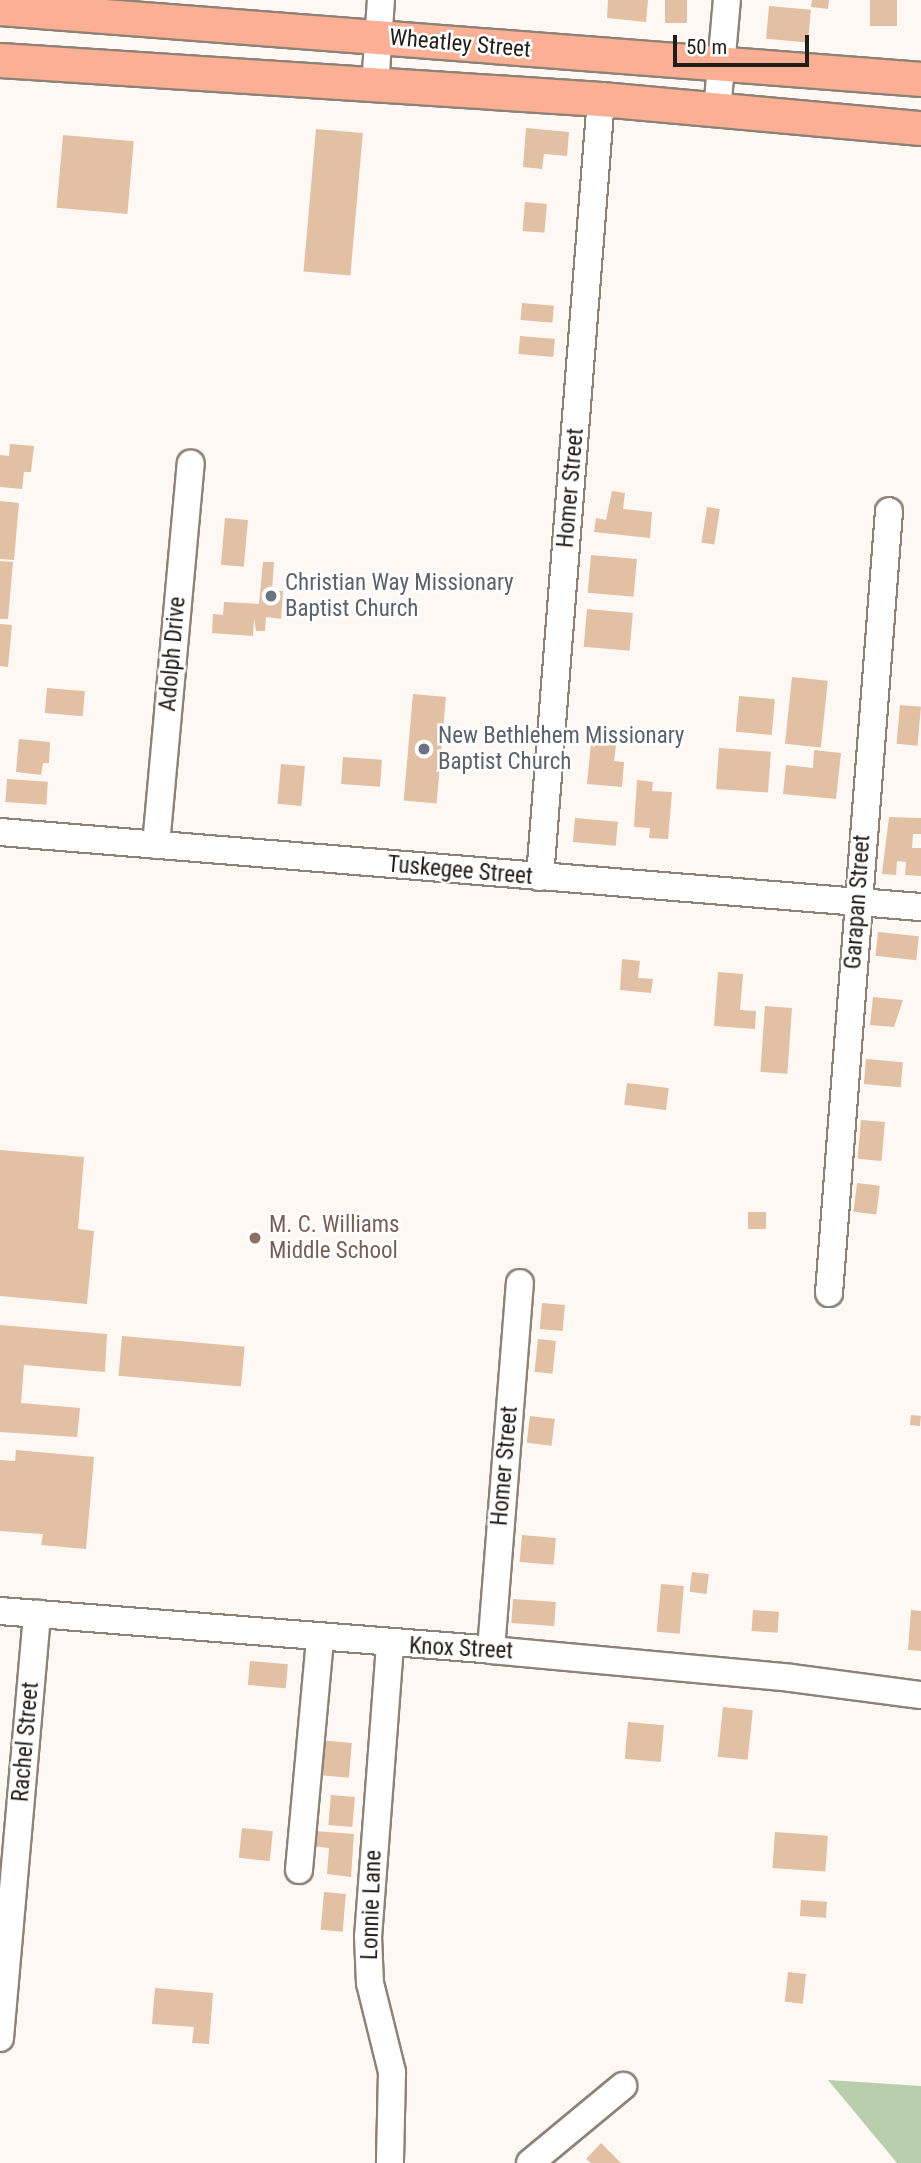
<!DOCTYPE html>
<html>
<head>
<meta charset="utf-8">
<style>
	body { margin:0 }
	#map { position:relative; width:921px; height:2163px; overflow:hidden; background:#fdf8f3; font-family:"Roboto Condensed",sans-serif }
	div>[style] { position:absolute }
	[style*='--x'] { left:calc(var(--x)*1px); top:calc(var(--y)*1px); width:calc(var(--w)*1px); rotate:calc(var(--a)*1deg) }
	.green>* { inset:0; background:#b8ceac }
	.building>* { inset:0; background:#e1c0a3; transform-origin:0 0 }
	.roads { filter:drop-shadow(2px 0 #8e8277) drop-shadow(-2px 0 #8e8277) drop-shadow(0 2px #8e8277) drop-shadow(0 -2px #8e8277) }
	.minor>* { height:26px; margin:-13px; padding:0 13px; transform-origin:13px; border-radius:13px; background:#fff }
	.major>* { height:33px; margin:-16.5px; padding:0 16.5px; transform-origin:16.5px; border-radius:16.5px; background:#fbaf94 }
	.dots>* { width:19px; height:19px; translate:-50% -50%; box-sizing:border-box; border:4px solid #fff; border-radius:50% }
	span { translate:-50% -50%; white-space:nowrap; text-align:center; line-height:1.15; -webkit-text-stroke:5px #fff; paint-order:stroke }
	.street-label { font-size:23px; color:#221d19 }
	.worship-label { font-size:23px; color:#5b616d }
	.left { translate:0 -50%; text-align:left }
	.education-label { font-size:23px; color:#785e54 }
	.scale { position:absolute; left:673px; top:35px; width:136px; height:32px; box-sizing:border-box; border:4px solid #221d19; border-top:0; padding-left:9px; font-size:21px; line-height:24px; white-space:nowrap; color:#221d19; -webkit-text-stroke:5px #fff; paint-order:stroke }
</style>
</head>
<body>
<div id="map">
	<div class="green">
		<div style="clip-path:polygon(828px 2080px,921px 2086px,921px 2163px,897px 2163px)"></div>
	</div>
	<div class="building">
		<div style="clip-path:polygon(608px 0,648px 0,646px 22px,607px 18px)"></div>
		<div style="left:665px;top:0;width:22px;height:23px"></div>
		<div style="clip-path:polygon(812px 0,829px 0,828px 9px,811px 7px)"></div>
		<div style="left:870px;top:0;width:27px;height:26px"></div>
		<div style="left:769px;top:6px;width:42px;height:33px;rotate:5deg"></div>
		<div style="clip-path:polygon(526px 128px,569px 132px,567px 156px,544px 154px,542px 169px,523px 167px)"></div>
		<div style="left:316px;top:129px;width:47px;height:143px;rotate:5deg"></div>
		<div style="left:63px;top:135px;width:71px;height:73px;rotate:5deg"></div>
		<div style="left:525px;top:202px;width:22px;height:29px;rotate:5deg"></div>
		<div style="left:522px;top:303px;width:32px;height:17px;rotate:5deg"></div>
		<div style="left:520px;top:336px;width:35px;height:18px;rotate:5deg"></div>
		<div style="clip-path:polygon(10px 444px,34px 446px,31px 472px,24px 472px,22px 489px,0 487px,0 455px,9px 456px)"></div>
		<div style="clip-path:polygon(612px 491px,625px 493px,623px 509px,652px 512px,650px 538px,594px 532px,596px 518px,606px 520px)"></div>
		<div style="clip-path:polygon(0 501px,19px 503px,14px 560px,0 559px)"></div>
		<div style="left:707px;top:507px;width:13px;height:36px;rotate:9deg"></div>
		<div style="left:225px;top:518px;width:23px;height:47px;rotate:5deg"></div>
		<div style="left:591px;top:555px;width:46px;height:38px;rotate:5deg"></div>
		<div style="clip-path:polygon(0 561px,13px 562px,8px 619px,0 619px)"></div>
		<div style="clip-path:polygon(263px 562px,274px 562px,272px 590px,283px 591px,281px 619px,266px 617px,265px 631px,256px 631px,254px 618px,253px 636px,212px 633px,213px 614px,223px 615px,224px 602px,259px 604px)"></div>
		<div style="left:587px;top:609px;width:46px;height:38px;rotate:5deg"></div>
		<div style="clip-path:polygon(0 624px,12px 625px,8px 667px,0 666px)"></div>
		<div style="left:792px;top:677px;width:36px;height:67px;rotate:6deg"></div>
		<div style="left:47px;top:688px;width:38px;height:25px;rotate:5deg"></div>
		<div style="left:413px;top:694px;width:33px;height:107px;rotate:5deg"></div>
		<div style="left:739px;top:696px;width:36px;height:36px;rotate:5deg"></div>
		<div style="left:900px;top:705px;width:21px;height:39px;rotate:5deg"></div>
		<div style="clip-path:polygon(19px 739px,50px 742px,49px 763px,43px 763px,41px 775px,16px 772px)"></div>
		<div style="clip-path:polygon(591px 743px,616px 745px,614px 761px,624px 762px,622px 787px,587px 784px)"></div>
		<div style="left:719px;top:748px;width:52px;height:41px;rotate:4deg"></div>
		<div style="clip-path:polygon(814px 750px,841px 753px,836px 799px,783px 794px,786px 765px,813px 768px)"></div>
		<div style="left:343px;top:757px;width:39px;height:27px;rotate:4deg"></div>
		<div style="left:281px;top:764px;width:24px;height:40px;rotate:5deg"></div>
		<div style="left:7px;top:779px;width:41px;height:23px;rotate:4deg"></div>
		<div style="clip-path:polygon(637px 780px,653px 782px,652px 791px,672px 792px,668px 839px,649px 838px,650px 828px,634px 827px)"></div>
		<div style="clip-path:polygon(889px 817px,921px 818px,921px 834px,913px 834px,912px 848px,921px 848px,921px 876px,905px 875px,906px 862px,897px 861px,896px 875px,882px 874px)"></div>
		<div style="left:575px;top:818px;width:43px;height:24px;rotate:5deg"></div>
		<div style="left:878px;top:932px;width:41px;height:24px;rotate:6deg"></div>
		<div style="clip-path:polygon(622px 959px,640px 961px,638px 978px,653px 979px,651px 993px,620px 990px)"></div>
		<div style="clip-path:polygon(718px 972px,743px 974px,740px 1010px,756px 1011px,755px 1029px,714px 1026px)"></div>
		<div style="clip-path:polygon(873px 997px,903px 1000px,894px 1027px,870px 1025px)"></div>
		<div style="left:765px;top:1006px;width:27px;height:66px;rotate:4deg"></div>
		<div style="left:866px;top:1059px;width:37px;height:25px;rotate:5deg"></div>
		<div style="left:627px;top:1083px;width:42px;height:22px;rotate:7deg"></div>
		<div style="left:861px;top:1120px;width:24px;height:39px;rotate:5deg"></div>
		<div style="clip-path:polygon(0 1150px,84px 1157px,78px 1229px,94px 1231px,87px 1304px,0 1296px)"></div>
		<div style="left:857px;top:1183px;width:23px;height:29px;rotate:7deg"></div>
		<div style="left:748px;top:1212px;width:18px;height:17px"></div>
		<div style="left:542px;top:1303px;width:23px;height:26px;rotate:5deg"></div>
		<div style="clip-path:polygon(0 1325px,107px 1334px,105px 1372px,24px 1365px,21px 1403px,80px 1408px,77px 1437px,0 1432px)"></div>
		<div style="left:122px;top:1336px;width:123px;height:40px;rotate:5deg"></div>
		<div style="left:538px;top:1339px;width:18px;height:33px;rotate:6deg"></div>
		<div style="left:911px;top:1415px;width:10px;height:10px;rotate:6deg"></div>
		<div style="left:530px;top:1416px;width:25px;height:27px;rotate:7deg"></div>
		<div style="clip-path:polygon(16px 1450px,94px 1457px,86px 1549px,41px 1545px,43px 1534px,0 1531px,0 1460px,15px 1461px)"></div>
		<div style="left:522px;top:1535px;width:34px;height:27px;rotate:5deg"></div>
		<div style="left:692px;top:1572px;width:17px;height:20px;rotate:7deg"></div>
		<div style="left:661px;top:1584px;width:23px;height:48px;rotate:5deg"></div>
		<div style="left:513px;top:1599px;width:43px;height:24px;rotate:4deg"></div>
		<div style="left:753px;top:1610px;width:26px;height:21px;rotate:4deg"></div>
		<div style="clip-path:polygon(911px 1610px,921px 1611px,921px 1651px,908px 1650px)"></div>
		<div style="left:250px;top:1661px;width:38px;height:24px;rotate:5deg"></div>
		<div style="left:723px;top:1707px;width:30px;height:50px;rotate:6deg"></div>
		<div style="left:628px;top:1722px;width:36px;height:37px;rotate:5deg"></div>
		<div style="left:319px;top:1740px;width:33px;height:35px;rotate:5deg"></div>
		<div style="left:331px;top:1795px;width:24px;height:30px;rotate:5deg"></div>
		<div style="left:242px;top:1828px;width:31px;height:30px;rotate:6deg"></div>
		<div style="clip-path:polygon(314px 1831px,354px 1834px,351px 1877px,327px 1874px,329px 1848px,312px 1846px)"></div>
		<div style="left:775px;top:1832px;width:53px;height:36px;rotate:4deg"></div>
		<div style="left:324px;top:1892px;width:22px;height:38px;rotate:5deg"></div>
		<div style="left:801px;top:1900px;width:26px;height:16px;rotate:4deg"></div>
		<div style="left:788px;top:1972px;width:18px;height:30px;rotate:6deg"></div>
		<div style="clip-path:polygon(155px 1988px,213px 1993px,209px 2044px,192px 2043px,194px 2027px,152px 2024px)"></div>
		<div style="clip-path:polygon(601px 2143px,621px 2163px,591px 2163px,586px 2159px)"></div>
	</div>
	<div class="roads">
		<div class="minor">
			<div style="--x:375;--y:87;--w:87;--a:-86.1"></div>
			<div style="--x:717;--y:111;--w:111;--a:-84.9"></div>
			<div style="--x:0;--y:832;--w:924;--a:4.66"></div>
			<div style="--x:156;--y:845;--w:383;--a:-84.8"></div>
			<div style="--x:540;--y:877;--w:780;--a:-85.52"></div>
			<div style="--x:829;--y:1293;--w:784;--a:-85.61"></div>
			<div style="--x:0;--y:1611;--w:493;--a:4.5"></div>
			<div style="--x:491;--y:1650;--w:301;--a:5.3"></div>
			<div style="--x:791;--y:1678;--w:131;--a:7.5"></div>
			<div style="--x:390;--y:1645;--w:292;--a:94.3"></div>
			<div style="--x:368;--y:1936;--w:47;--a:87.6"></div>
			<div style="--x:370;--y:1983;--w:92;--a:76.1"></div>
			<div style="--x:392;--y:2072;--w:91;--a:91.3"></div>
			<div style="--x:491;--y:1650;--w:368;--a:-85.5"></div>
			<div style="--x:299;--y:1870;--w:233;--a:-84.8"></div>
			<div style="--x:0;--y:2038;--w:426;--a:-85"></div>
			<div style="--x:530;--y:2163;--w:121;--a:-39.6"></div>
		</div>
		<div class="major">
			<div style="--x:0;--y:8;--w:924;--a:4.41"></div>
			<div style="--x:0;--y:60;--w:602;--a:3.71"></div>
			<div style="--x:601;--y:99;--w:321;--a:5.2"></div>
		</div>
	</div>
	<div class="dots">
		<div style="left:271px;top:596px;background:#6b7280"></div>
		<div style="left:424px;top:749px;background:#6b7280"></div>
		<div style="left:255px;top:1238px;background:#8d6e63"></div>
	</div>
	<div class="street-label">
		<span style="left:460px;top:44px;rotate:5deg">Wheatley Street</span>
		<span style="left:571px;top:488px;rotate:-85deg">Homer Street</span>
		<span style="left:173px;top:654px;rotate:-85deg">Adolph Drive</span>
		<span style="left:460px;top:871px;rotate:5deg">Tuskegee Street</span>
		<span style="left:858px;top:902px;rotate:-86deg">Garapan Street</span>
		<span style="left:505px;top:1466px;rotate:-85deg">Homer Street</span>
		<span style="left:461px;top:1649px;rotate:3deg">Knox Street</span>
		<span style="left:26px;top:1742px;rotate:-85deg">Rachel Street</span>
		<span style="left:372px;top:1905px;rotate:-88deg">Lonnie Lane</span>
	</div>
	<div class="worship-label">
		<span class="left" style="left:285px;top:596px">Christian Way Missionary<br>Baptist Church</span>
		<span class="left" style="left:438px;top:749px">New Bethlehem Missionary<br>Baptist Church</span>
	</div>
	<div class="education-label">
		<span class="left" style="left:269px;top:1238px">M. C. Williams<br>Middle School</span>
	</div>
	<div class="scale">50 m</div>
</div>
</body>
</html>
